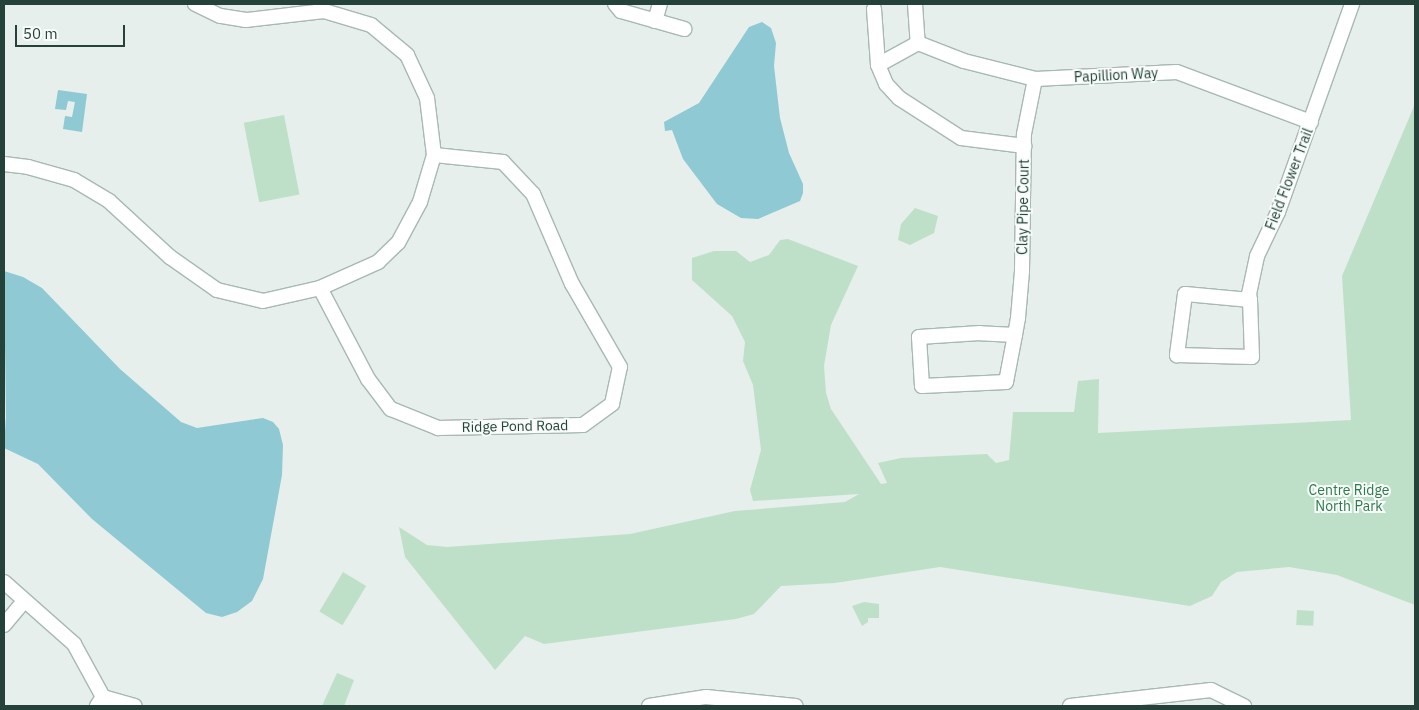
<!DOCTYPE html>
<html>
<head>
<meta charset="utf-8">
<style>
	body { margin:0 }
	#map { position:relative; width:1419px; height:710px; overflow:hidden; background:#e6efeb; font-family:"IBM Plex Sans",sans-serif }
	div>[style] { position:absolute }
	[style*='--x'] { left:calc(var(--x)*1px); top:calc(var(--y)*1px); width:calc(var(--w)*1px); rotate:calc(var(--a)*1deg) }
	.green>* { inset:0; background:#bfe0c8; transform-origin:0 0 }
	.water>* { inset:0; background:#8ec9d4 }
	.roads { filter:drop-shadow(1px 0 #a8b8b2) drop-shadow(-1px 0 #a8b8b2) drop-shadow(0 1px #a8b8b2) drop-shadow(0 -1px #a8b8b2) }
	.minor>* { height:14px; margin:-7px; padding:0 7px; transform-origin:7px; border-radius:7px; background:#fff }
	span { translate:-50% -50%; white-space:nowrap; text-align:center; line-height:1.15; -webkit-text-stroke:4px #f7fbf9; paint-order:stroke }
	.street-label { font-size:14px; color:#24423a }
	.park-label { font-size:14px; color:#2d7a4b }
	.frame { position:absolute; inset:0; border:5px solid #24423a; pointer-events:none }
	.scale { position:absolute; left:15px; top:25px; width:110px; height:22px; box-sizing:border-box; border:2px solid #24423a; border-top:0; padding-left:6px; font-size:15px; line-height:18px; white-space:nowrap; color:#24423a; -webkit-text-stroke:4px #f7fbf9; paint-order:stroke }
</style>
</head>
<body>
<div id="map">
	<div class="green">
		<div style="clip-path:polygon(1415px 104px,1415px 605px,1337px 575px,1289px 567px,1237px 572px,1221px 582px,1212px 596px,1190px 606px,940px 567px,835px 583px,781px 586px,754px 614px,736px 619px,544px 644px,525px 636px,495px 670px,405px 557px,399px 527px,427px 545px,447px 547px,630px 534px,735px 511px,845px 502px,859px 494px,753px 501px,750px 490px,761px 450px,753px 385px,743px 361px,745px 342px,732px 316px,692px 280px,692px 258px,714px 251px,736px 251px,750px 262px,769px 255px,780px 240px,788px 239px,858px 266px,831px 325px,824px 366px,826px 393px,831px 409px,881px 484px,887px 483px,878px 463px,901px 458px,987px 454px,996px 463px,1009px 460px,1013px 412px,1074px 412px,1078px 381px,1099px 379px,1098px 433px,1351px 420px,1342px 276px)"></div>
		<div style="left:284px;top:115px;width:81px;height:41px;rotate:79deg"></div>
		<div style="clip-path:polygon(915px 208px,938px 216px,934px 233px,910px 245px,898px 240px,901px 224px)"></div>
		<div style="left:343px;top:572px;width:27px;height:46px;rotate:31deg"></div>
		<div style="clip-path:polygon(864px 602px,879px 604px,879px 618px,868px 618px,868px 622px,862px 626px,852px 606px)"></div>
		<div style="left:1297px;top:610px;width:17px;height:15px;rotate:3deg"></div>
		<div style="clip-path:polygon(337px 673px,354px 680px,344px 706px,322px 706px)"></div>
	</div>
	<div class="water">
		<div style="clip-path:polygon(762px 22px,771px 28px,776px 43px,774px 66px,780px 118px,789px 153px,803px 184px,803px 193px,800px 201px,758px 219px,741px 218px,717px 204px,683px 159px,672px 130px,665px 131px,664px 122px,699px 103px,749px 27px)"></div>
		<div style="clip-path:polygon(58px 90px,87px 94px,82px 132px,63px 129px,65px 116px,72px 117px,75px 102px,68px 101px,66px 110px,55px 109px)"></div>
		<div style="clip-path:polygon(4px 271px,23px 277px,42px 288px,120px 369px,181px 422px,197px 428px,263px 418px,273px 422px,279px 429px,283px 445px,282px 475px,263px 579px,252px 601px,237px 612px,222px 617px,206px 613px,92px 519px,38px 464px,4px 448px,6px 417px)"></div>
	</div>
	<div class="roads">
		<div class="minor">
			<div style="--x:615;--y:4;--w:9;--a:49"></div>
			<div style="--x:621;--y:11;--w:66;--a:15.9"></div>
			<div style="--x:915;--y:4;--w:39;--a:86"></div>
			<div style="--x:874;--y:9;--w:56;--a:85.9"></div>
			<div style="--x:878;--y:65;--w:21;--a:67"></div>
			<div style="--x:886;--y:84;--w:19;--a:47"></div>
			<div style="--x:899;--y:98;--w:74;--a:32.8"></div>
			<div style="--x:961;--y:138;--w:64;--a:7.2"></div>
			<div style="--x:655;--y:21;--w:18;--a:-74"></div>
			<div style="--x:918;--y:43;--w:49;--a:21.4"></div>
			<div style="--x:964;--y:61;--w:73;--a:14.2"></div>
			<div style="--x:1035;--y:79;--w:142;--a:-2.8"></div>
			<div style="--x:1177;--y:72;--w:143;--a:20.5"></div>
			<div style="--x:878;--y:65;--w:46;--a:-28.8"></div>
			<div style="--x:4;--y:164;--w:24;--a:7"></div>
			<div style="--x:28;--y:167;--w:48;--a:15.8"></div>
			<div style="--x:74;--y:180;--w:41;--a:31"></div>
			<div style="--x:109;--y:201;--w:83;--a:42.6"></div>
			<div style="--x:170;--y:257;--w:57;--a:35.1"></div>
			<div style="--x:217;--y:290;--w:47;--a:13.4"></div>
			<div style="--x:263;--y:301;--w:58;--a:-12.8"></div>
			<div style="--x:320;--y:288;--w:64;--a:-24.1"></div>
			<div style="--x:378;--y:262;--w:28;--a:-44"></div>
			<div style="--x:398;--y:243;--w:47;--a:-61.8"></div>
			<div style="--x:420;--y:202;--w:49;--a:-73.4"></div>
			<div style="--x:434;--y:155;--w:57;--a:-97"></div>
			<div style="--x:427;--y:98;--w:47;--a:-114.9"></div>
			<div style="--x:407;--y:55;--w:47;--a:-140.2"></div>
			<div style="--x:371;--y:25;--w:49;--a:-163.4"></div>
			<div style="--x:324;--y:11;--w:79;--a:173.4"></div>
			<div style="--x:246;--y:20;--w:26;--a:-171"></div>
			<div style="--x:220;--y:16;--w:28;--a:-154"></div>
			<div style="--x:320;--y:288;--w:103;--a:62.2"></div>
			<div style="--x:368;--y:379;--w:38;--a:53"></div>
			<div style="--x:391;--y:409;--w:51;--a:22"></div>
			<div style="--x:438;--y:428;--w:145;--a:-1.2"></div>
			<div style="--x:583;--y:425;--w:36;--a:-36"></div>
			<div style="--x:612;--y:404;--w:38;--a:-78"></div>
			<div style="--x:620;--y:367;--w:96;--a:-120"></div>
			<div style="--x:572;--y:284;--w:98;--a:-113.4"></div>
			<div style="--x:533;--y:194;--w:44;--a:-133.2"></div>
			<div style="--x:503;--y:162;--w:69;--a:-174.2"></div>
			<div style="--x:1250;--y:300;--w:65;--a:-174.7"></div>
			<div style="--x:1185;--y:294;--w:62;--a:97.5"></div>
			<div style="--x:1177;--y:355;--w:75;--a:1.5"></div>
			<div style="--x:1252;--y:357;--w:57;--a:-92"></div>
			<div style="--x:1250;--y:300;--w:6;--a:-99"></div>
			<div style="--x:1249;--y:294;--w:39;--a:-78"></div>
			<div style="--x:1257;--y:256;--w:49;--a:-64.5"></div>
			<div style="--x:1278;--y:212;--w:221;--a:-70.4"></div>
			<div style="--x:1015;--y:335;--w:35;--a:-177"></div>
			<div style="--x:980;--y:333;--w:61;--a:176.2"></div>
			<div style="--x:919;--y:337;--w:49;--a:86.5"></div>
			<div style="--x:922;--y:386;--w:84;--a:-2.7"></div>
			<div style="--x:1006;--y:382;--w:48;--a:-79.2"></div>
			<div style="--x:1015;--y:335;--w:17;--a:-80"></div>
			<div style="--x:1018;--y:318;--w:47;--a:-85.1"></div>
			<div style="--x:1022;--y:271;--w:137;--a:-89.2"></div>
			<div style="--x:1024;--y:134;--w:56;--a:-78.7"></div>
			<div style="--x:4;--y:582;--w:94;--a:41.5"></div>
			<div style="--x:74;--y:644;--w:60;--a:61.3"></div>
			<div style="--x:103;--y:697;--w:11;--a:124"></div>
			<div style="--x:4;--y:625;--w:31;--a:-50"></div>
			<div style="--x:103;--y:697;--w:33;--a:16"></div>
			<div style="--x:649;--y:706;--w:58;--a:-9"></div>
			<div style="--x:706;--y:697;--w:90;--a:5.7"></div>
			<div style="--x:1070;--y:706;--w:142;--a:-6.5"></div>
			<div style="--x:1211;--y:690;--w:37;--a:26"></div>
		</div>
	</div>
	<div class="street-label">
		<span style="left:1116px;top:75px;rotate:-3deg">Papillion Way</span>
		<span style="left:1289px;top:179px;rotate:-69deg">Field Flower Trail</span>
		<span style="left:1023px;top:207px;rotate:-89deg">Clay Pipe Court</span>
		<span style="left:515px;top:426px;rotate:-1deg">Ridge Pond Road</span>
	</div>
	<div class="park-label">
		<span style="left:1349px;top:498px">Centre Ridge<br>North Park</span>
	</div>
	<div class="frame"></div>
	<div class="scale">50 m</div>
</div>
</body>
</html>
